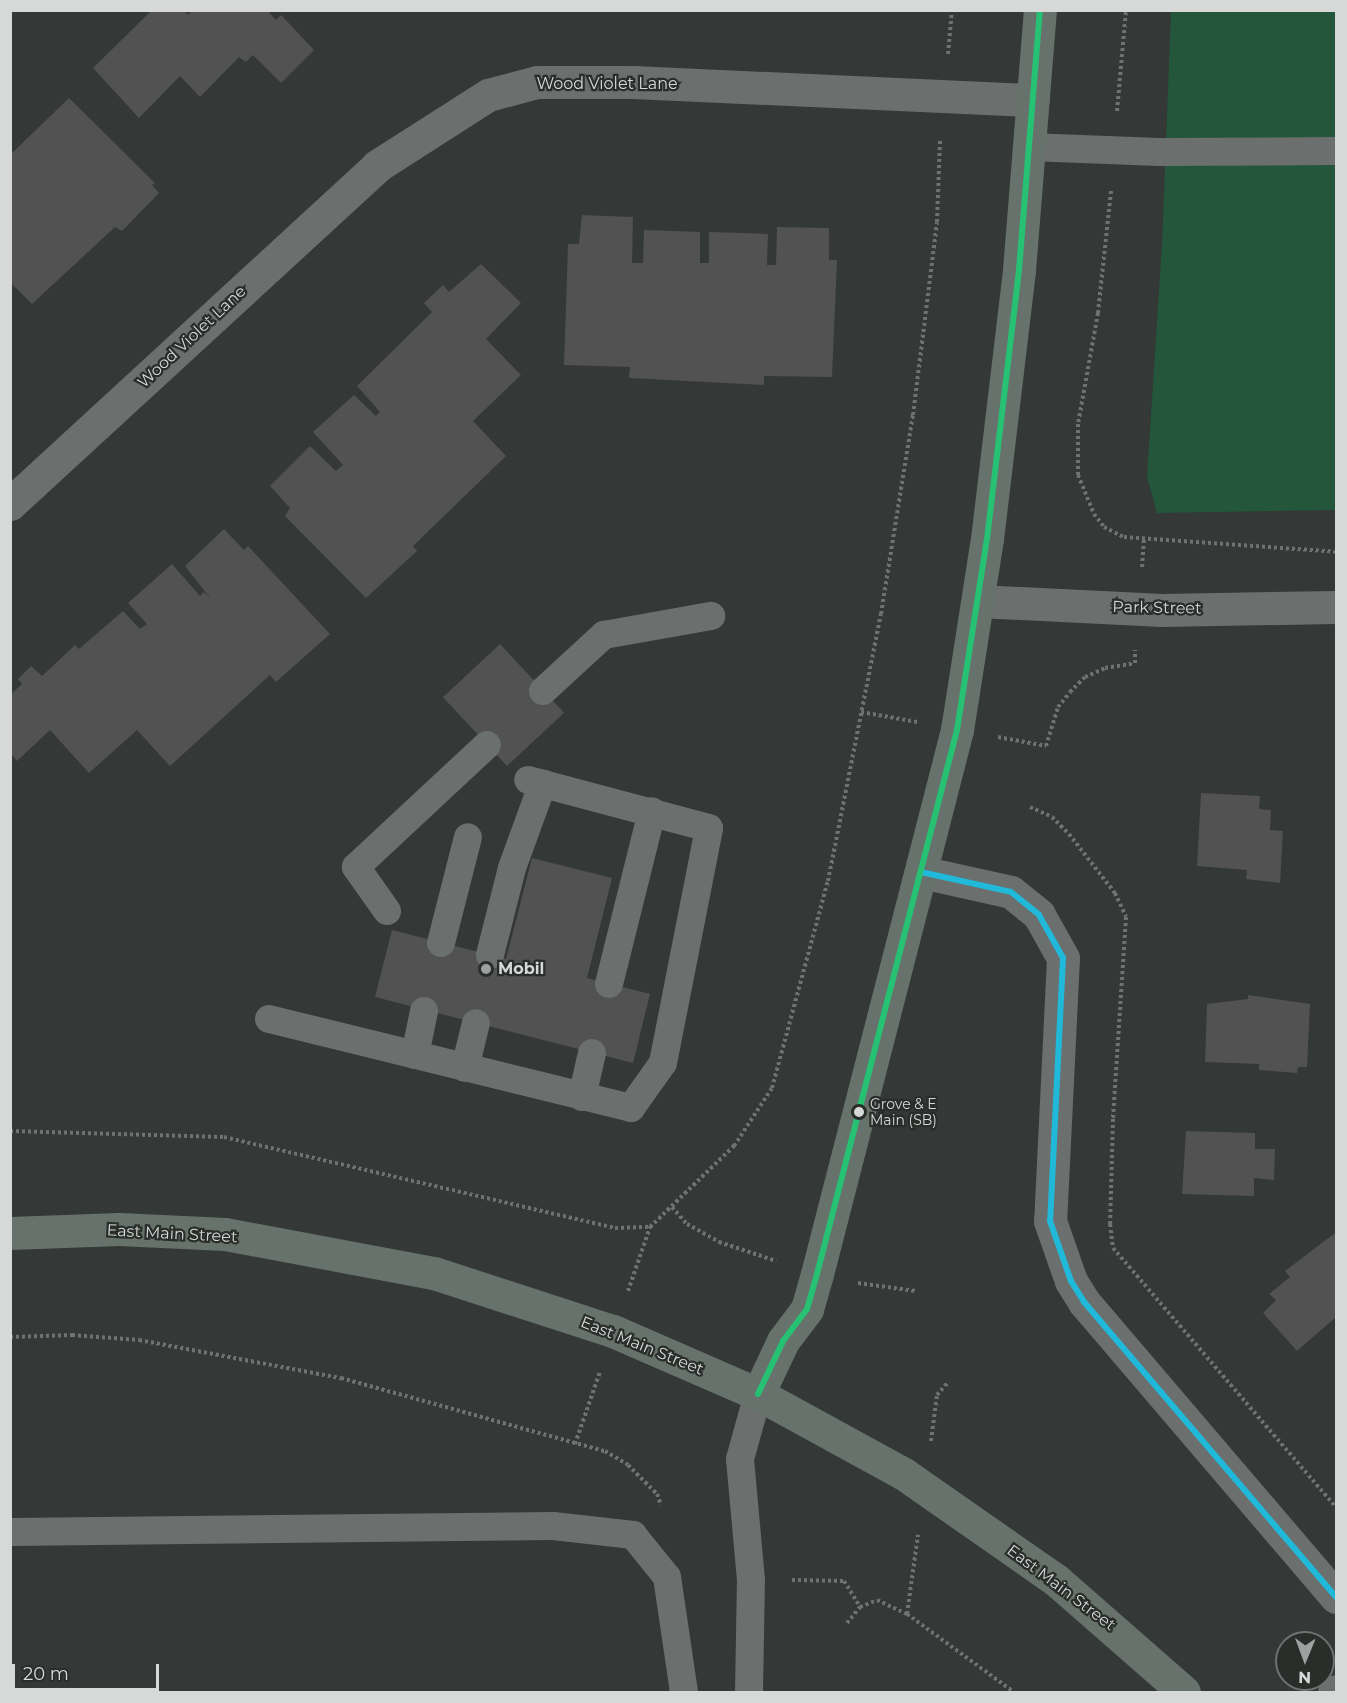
<!DOCTYPE html>
<html>
<head>
<meta charset="utf-8">
<style>
	body { margin:0 }
	#map { position:relative; width:1347px; height:1703px; overflow:hidden; background:#343836; font-family:Montserrat,sans-serif }
	div>[style] { position:absolute }
	[style*='--x'] { left:calc(var(--x)*1px); top:calc(var(--y)*1px); width:calc(var(--w)*1px); rotate:calc(var(--a)*1deg) }
	.green>* { inset:0; background:#23563a }
	.building>* { inset:0; background:#525252; transform-origin:0 0 }
	.path>* { height:4px; margin-top:-2px; transform-origin:0; background:repeating-linear-gradient(90deg,#707271 0 3px,transparent 0 6px) }
	.lane>* { height:28px; margin:-14px; padding:0 14px; transform-origin:14px; border-radius:14px; background:#6b6f6d }
	.street>* { height:33px; margin:-16.5px; padding:0 16.5px; transform-origin:16.5px; border-radius:16.5px; background:#6b6f6d }
	.primary>* { height:33px; margin:-16.5px; padding:0 16.5px; transform-origin:16.5px; border-radius:16.5px; background:#67726c }
	.bus-1>* { height:6px; margin:-3px; padding:0 3px; transform-origin:3px; border-radius:3px; background:#20b9da }
	.bus-2>* { height:6px; margin:-3px; padding:0 3px; transform-origin:3px; border-radius:3px; background:#26c172 }
	.dots>* { width:16px; height:16px; translate:-50% -50%; box-sizing:border-box; border:3px solid #292e2b; border-radius:50% }
	span { translate:-50% -50%; white-space:nowrap; text-align:center; line-height:1.15; -webkit-text-stroke:4.5px #292e2b; paint-order:stroke }
	.bus-label { font-size:14px; color:#d6d9d7 }
	.left { translate:0 -50%; text-align:left }
	.street-label { font-size:16px; color:#d6d9d7 }
	.poi-label { font-size:16px; color:#d6d9d7; font-weight:700 }
	.frame { position:absolute; inset:0; border:12px solid #d6d9d7; pointer-events:none }
	.north { position:absolute; left:1275px; top:1631px; width:60px; height:60px; box-sizing:border-box; background:#292e2b; border:2px solid #6e7270; border-radius:50%; rotate:181deg; font-size:16px; font-weight:700; line-height:24px; text-align:center; color:#d6d9d7 }
	.north::after { content:''; display:block; margin:auto; width:21px; height:27px; background:#9da19f; clip-path:polygon(50% 0,100% 100%,50% 72%,0 100%) }
	.scale { position:absolute; left:12px; top:1664px; width:147px; height:27px; box-sizing:border-box; border:3px solid #d6d9d7; border-top:0; padding-left:8px; font-size:18px; line-height:21px; white-space:nowrap; color:#d6d9d7; -webkit-text-stroke:4px #292e2b; paint-order:stroke }
</style>
</head>
<body>
<div id="map">
	<div class="green">
		<div style="clip-path:polygon(1171px 11px,1336px 11px,1336px 510px,1157px 513px,1147px 477px,1162px 244px)"></div>
	</div>
	<div class="building">
		<div style="clip-path:polygon(152px 10px,184px 10px,188px 15px,193px 10px,267px 10px,276px 20px,281px 15px,314px 50px,281px 83px,253px 55px,246px 62px,239px 57px,200px 97px,180px 76px,139px 118px,93px 68px)"></div>
		<div style="clip-path:polygon(69px 98px,155px 183px,152px 185px,159px 193px,122px 231px,115px 227px,32px 304px,10px 282px,10px 155px)"></div>
		<div style="clip-path:polygon(582px 215px,633px 217px,632px 263px,643px 263px,644px 230px,700px 232px,700px 263px,709px 263px,709px 232px,768px 234px,767px 265px,776px 265px,777px 227px,829px 228px,829px 260px,837px 260px,832px 377px,764px 376px,764px 385px,629px 378px,630px 367px,564px 365px,568px 244px,579px 244px)"></div>
		<div style="clip-path:polygon(481px 264px,521px 303px,486px 339px,521px 375px,473px 421px,506px 456px,413px 546px,417px 551px,366px 598px,285px 516px,290px 508px,270px 486px,310px 446px,336px 471px,343px 465px,313px 432px,354px 395px,376px 416px,380px 412px,357px 386px,432px 312px,424px 303px,443px 285px,449px 292px)"></div>
		<div style="clip-path:polygon(224px 529px,244px 550px,248px 546px,330px 634px,276px 682px,270px 675px,170px 766px,137px 730px,89px 773px,50px 730px,17px 761px,10px 753px,10px 695px,22px 684px,18px 679px,31px 666px,42px 676px,75px 645px,79px 649px,123px 611px,140px 629px,147px 624px,128px 603px,172px 564px,200px 596px,204px 592px,211px 599px,185px 566px)"></div>
		<div style="left:500px;top:644px;width:94px;height:78px;rotate:47deg"></div>
		<div style="clip-path:polygon(1201px 793px,1260px 796px,1259px 809px,1271px 810px,1270px 830px,1283px 831px,1280px 883px,1246px 879px,1247px 870px,1197px 866px)"></div>
		<div style="clip-path:polygon(532px 858px,612px 878px,587px 978px,650px 994px,633px 1063px,375px 997px,392px 930px,506px 959px)"></div>
		<div style="clip-path:polygon(1248px 995px,1310px 1004px,1307px 1067px,1298px 1067px,1297px 1073px,1259px 1070px,1259px 1064px,1205px 1062px,1207px 1004px,1248px 999px)"></div>
		<div style="clip-path:polygon(1186px 1131px,1255px 1133px,1255px 1149px,1275px 1149px,1274px 1180px,1254px 1178px,1254px 1196px,1182px 1194px)"></div>
		<div style="clip-path:polygon(1335px 1233px,1336px 1317px,1297px 1351px,1263px 1313px,1276px 1300px,1269px 1294px,1290px 1277px,1285px 1271px)"></div>
	</div>
	<div class="path">
		<div style="--x:948;--y:54;--w:44;--a:-84.8"></div>
		<div style="--x:1117;--y:111;--w:101;--a:-84.9"></div>
		<div style="--x:1111;--y:191;--w:123;--a:96.1"></div>
		<div style="--x:1098;--y:313;--w:113;--a:100.2"></div>
		<div style="--x:1078;--y:424;--w:51;--a:90"></div>
		<div style="--x:1078;--y:475;--w:42;--a:67.7"></div>
		<div style="--x:1094;--y:514;--w:16;--a:52"></div>
		<div style="--x:1104;--y:527;--w:22;--a:27"></div>
		<div style="--x:1124;--y:537;--w:213;--a:4"></div>
		<div style="--x:1142;--y:567;--w:29;--a:-86"></div>
		<div style="--x:861;--y:712;--w:57;--a:10.1"></div>
		<div style="--x:998;--y:737;--w:49;--a:10.6"></div>
		<div style="--x:1046;--y:746;--w:41;--a:-72.9"></div>
		<div style="--x:1058;--y:707;--w:19;--a:-51"></div>
		<div style="--x:1070;--y:692;--w:21;--a:-45"></div>
		<div style="--x:1085;--y:677;--w:22;--a:-24"></div>
		<div style="--x:1105;--y:668;--w:30;--a:-9"></div>
		<div style="--x:1135;--y:663;--w:13;--a:-90"></div>
		<div style="--x:1030;--y:807;--w:24;--a:24"></div>
		<div style="--x:1052;--y:817;--w:24;--a:45"></div>
		<div style="--x:1069;--y:834;--w:75;--a:52.1"></div>
		<div style="--x:1115;--y:893;--w:26;--a:65"></div>
		<div style="--x:1126;--y:917;--w:202;--a:93.7"></div>
		<div style="--x:1113;--y:1119;--w:105;--a:91.6"></div>
		<div style="--x:1110;--y:1224;--w:24;--a:83"></div>
		<div style="--x:1113;--y:1248;--w:342;--a:49.3"></div>
		<div style="--x:10;--y:1131;--w:214;--a:1.6"></div>
		<div style="--x:224;--y:1137;--w:401;--a:13.1"></div>
		<div style="--x:615;--y:1228;--w:35;--a:-2"></div>
		<div style="--x:650;--y:1227;--w:117;--a:-44"></div>
		<div style="--x:734;--y:1146;--w:69;--a:-56.8"></div>
		<div style="--x:772;--y:1088;--w:214;--a:-74.9"></div>
		<div style="--x:828;--y:881;--w:272;--a:-78.8"></div>
		<div style="--x:881;--y:614;--w:202;--a:-80.9"></div>
		<div style="--x:913;--y:415;--w:194;--a:-82.9"></div>
		<div style="--x:937;--y:222;--w:83;--a:-87.9"></div>
		<div style="--x:672;--y:1207;--w:23;--a:49"></div>
		<div style="--x:687;--y:1224;--w:37;--a:29"></div>
		<div style="--x:719;--y:1242;--w:60;--a:18.4"></div>
		<div style="--x:858;--y:1283;--w:58;--a:8"></div>
		<div style="--x:628;--y:1291;--w:68;--a:-71"></div>
		<div style="--x:10;--y:1337;--w:62;--a:-1.8"></div>
		<div style="--x:72;--y:1335;--w:67;--a:4.3"></div>
		<div style="--x:139;--y:1340;--w:206;--a:10.7"></div>
		<div style="--x:341;--y:1378;--w:274;--a:15.5"></div>
		<div style="--x:605;--y:1451;--w:27;--a:31"></div>
		<div style="--x:628;--y:1465;--w:41;--a:45"></div>
		<div style="--x:657;--y:1494;--w:12;--a:70"></div>
		<div style="--x:931;--y:1441;--w:46;--a:-82.6"></div>
		<div style="--x:937;--y:1395;--w:18;--a:-49"></div>
		<div style="--x:575;--y:1444;--w:76;--a:-70.9"></div>
		<div style="--x:792;--y:1580;--w:52;--a:1.1"></div>
		<div style="--x:844;--y:1581;--w:31;--a:58"></div>
		<div style="--x:907;--y:1614;--w:80;--a:-82.1"></div>
		<div style="--x:847;--y:1623;--w:21;--a:-51"></div>
		<div style="--x:860;--y:1607;--w:18;--a:-22"></div>
		<div style="--x:877;--y:1600;--w:33;--a:25"></div>
		<div style="--x:907;--y:1614;--w:132;--a:36.1"></div>
	</div>
	<div class="lane">
		<div style="--x:1029;--y:147;--w:130;--a:2.2"></div>
		<div style="--x:1159;--y:152;--w:177;--a:-0.3"></div>
		<div style="--x:543;--y:691;--w:83;--a:-42.6"></div>
		<div style="--x:604;--y:635;--w:109;--a:-10.1"></div>
		<div style="--x:387;--y:911;--w:54;--a:-125.2"></div>
		<div style="--x:356;--y:867;--w:179;--a:-43"></div>
		<div style="--x:441;--y:943;--w:109;--a:-75.7"></div>
		<div style="--x:490;--y:955;--w:90;--a:-75.8"></div>
		<div style="--x:512;--y:868;--w:90;--a:-70"></div>
		<div style="--x:609;--y:984;--w:178;--a:-76"></div>
		<div style="--x:269;--y:1019;--w:373;--a:13.8"></div>
		<div style="--x:631;--y:1108;--w:55;--a:-54.6"></div>
		<div style="--x:663;--y:1063;--w:239;--a:-78.9"></div>
		<div style="--x:709;--y:828;--w:187;--a:-165.1"></div>
		<div style="--x:415;--y:1055;--w:45;--a:-78.4"></div>
		<div style="--x:465;--y:1068;--w:46;--a:-76.3"></div>
		<div style="--x:582;--y:1097;--w:45;--a:-77.2"></div>
		<div style="--x:10;--y:1532;--w:543;--a:-0.63"></div>
		<div style="--x:553;--y:1526;--w:81;--a:6.4"></div>
		<div style="--x:633;--y:1535;--w:54;--a:51"></div>
		<div style="--x:667;--y:1577;--w:116;--a:81.6"></div>
		<div style="--x:749;--y:1692;--w:112;--a:-89"></div>
		<div style="--x:751;--y:1580;--w:121;--a:-95.2"></div>
		<div style="--x:740;--y:1459;--w:67;--a:-74.5"></div>
	</div>
	<div class="street">
		<div style="--x:10;--y:504;--w:499;--a:-42.6"></div>
		<div style="--x:377;--y:166;--w:132;--a:-32.6"></div>
		<div style="--x:488;--y:95;--w:51;--a:-14.9"></div>
		<div style="--x:537;--y:82;--w:96;--a:0"></div>
		<div style="--x:633;--y:82;--w:400;--a:2.6"></div>
		<div style="--x:978;--y:601;--w:184;--a:2.8"></div>
		<div style="--x:1162;--y:610;--w:174;--a:-1"></div>
		<div style="--x:921;--y:872;--w:92;--a:12.5"></div>
		<div style="--x:1011;--y:892;--w:36;--a:39"></div>
		<div style="--x:1039;--y:915;--w:49;--a:60.8"></div>
		<div style="--x:1063;--y:958;--w:263;--a:92.8"></div>
		<div style="--x:1050;--y:1221;--w:64;--a:70.7"></div>
		<div style="--x:1071;--y:1281;--w:25;--a:58"></div>
		<div style="--x:1084;--y:1302;--w:388;--a:49.5"></div>
		<div style="--x:1334;--y:1692;--w:2;--a:-27"></div>
	</div>
	<div class="primary">
		<div style="--x:10;--y:1233;--w:109;--a:-2.1"></div>
		<div style="--x:119;--y:1229;--w:106;--a:2.7"></div>
		<div style="--x:225;--y:1234;--w:213;--a:10.6"></div>
		<div style="--x:434;--y:1273;--w:188;--a:18"></div>
		<div style="--x:613;--y:1331;--w:158;--a:23.5"></div>
		<div style="--x:758;--y:1394;--w:166;--a:28.7"></div>
		<div style="--x:904;--y:1474;--w:185;--a:34.9"></div>
		<div style="--x:1056;--y:1580;--w:170;--a:41.2"></div>
		<div style="--x:758;--y:1394;--w:59;--a:-64.7"></div>
		<div style="--x:783;--y:1341;--w:40;--a:-53"></div>
		<div style="--x:807;--y:1309;--w:36;--a:-74"></div>
		<div style="--x:817;--y:1274;--w:562;--a:-75.57"></div>
		<div style="--x:957;--y:730;--w:193;--a:-81.1"></div>
		<div style="--x:987;--y:539;--w:271;--a:-83.2"></div>
		<div style="--x:1019;--y:270;--w:261;--a:-85.4"></div>
	</div>
	<div class="bus-1">
		<div style="--x:921;--y:872;--w:92;--a:12.5"></div>
		<div style="--x:1011;--y:892;--w:36;--a:39"></div>
		<div style="--x:1039;--y:915;--w:49;--a:60.8"></div>
		<div style="--x:1063;--y:958;--w:263;--a:92.8"></div>
		<div style="--x:1050;--y:1221;--w:64;--a:70.7"></div>
		<div style="--x:1071;--y:1281;--w:25;--a:58"></div>
		<div style="--x:1084;--y:1302;--w:388;--a:49.5"></div>
	</div>
	<div class="bus-2">
		<div style="--x:758;--y:1394;--w:59;--a:-64.7"></div>
		<div style="--x:783;--y:1341;--w:40;--a:-53"></div>
		<div style="--x:807;--y:1309;--w:36;--a:-74"></div>
		<div style="--x:817;--y:1274;--w:562;--a:-75.57"></div>
		<div style="--x:957;--y:730;--w:193;--a:-81.1"></div>
		<div style="--x:987;--y:539;--w:271;--a:-83.2"></div>
		<div style="--x:1019;--y:270;--w:261;--a:-85.4"></div>
	</div>
	<div class="dots">
		<div style="left:486px;top:969px;background:#9da19f"></div>
		<div style="left:859px;top:1112px;background:#d6d9d7"></div>
	</div>
	<div class="bus-label">
		<span class="left" style="left:870px;top:1112px">Grove &amp; E<br>Main (SB)</span>
	</div>
	<div class="street-label">
		<span style="left:607px;top:84px">Wood Violet Lane</span>
		<span style="left:192px;top:337px;rotate:-43deg">Wood Violet Lane</span>
		<span style="left:1157px;top:608px;rotate:1deg">Park Street</span>
		<span style="left:172px;top:1234px;rotate:3deg">East Main Street</span>
		<span style="left:642px;top:1346px;rotate:22deg">East Main Street</span>
		<span style="left:1061px;top:1588px;rotate:37deg">East Main Street</span>
	</div>
	<div class="poi-label">
		<span class="left" style="left:498px;top:969px">Mobil</span>
	</div>
	<div class="frame"></div>
	<div class="north">N</div>
	<div class="scale">20 m</div>
</div>
</body>
</html>
